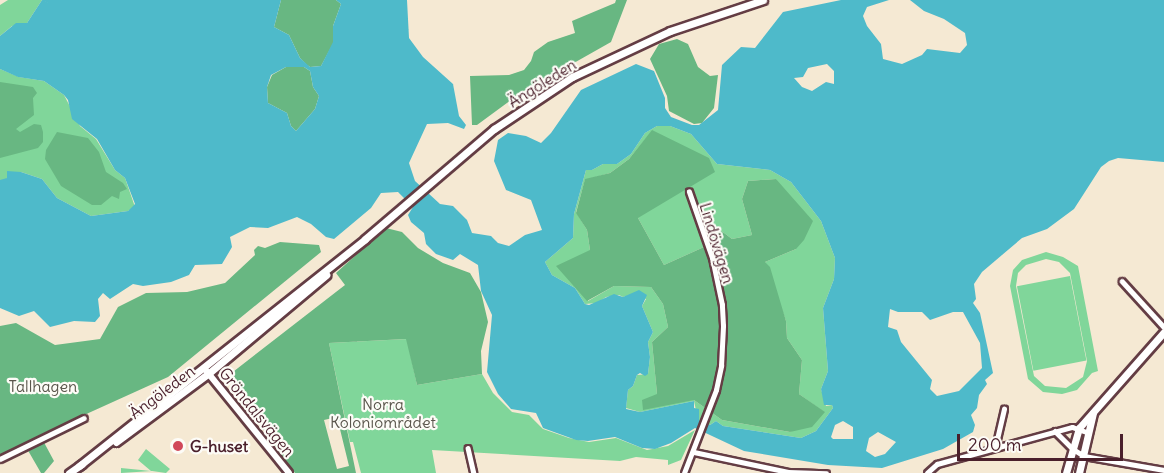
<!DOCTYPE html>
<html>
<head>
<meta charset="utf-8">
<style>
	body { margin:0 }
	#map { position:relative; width:1164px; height:473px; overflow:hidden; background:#f5e9d3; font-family:Delius,sans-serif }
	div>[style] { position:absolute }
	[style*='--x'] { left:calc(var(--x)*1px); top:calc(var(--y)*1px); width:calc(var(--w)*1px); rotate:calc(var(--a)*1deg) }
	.green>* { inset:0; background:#80d69a; transform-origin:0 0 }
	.forest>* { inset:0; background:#68b782 }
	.water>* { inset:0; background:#4ebaca }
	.roads { filter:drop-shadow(2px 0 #643d44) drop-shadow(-2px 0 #643d44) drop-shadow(0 2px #643d44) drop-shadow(0 -2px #643d44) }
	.minor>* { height:4.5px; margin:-2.25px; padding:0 2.25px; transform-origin:2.25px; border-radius:2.25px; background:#fff }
	.tertiary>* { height:6px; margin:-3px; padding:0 3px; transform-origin:3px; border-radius:3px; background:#fff }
	.secondary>* { height:7px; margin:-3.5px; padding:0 3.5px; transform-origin:3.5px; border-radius:3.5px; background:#fff }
	.dots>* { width:16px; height:16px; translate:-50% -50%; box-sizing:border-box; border:3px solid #fdfcf7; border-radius:50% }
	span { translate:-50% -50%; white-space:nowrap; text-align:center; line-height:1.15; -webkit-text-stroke:4.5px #fdfcf7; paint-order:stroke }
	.street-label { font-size:16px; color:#4a1f2b }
	.park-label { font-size:16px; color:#5a564c }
	.poi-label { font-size:16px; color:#4a1f2b; font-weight:700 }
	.left { translate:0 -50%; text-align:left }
	.scale { position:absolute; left:957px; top:434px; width:166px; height:27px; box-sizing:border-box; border:3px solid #4a1f2b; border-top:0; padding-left:8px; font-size:18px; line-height:21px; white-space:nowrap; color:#4a1f2b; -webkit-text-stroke:4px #fdfcf7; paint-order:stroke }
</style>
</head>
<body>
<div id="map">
	<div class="green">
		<div style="clip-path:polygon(8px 0,42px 0,27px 23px,12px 26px,0 36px,0 5px)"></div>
		<div style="clip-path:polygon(0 69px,19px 77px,44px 81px,64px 95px,80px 126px,96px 139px,115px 170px,125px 178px,135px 207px,128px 211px,91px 216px,57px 198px,42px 179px,21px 172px,4px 180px,0 180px)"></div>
		<div style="clip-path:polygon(evenodd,657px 126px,670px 126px,691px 134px,717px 164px,770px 170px,791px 182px,821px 221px,835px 258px,834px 279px,823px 308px,828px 371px,821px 389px,826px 406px,832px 405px,833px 408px,816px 431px,801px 438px,723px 426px,716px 421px,710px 425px,698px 420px,694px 401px,640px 412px,626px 408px,628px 390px,633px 386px,637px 375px,648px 374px,650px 357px,648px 342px,653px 332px,642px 306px,646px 299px,634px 294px,623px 297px,619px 295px,606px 297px,597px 303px,585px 304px,575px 288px,552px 275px,545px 262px,573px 238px,574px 214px,586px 170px,592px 170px,603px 164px,617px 164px,631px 154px,645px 133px,657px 126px,652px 131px,638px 218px,664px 265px,704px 247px,700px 211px,705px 209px,711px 223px,732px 239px,752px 235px,742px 199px,748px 181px,776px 179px,796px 249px,765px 262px,786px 321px,787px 338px,802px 360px,799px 394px,824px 412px,790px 432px,722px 420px,694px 400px,657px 394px,652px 342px,668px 327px,663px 304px,651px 287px,614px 286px,588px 301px,590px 250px,587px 230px,576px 212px,585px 180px,610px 173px,629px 159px,652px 131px)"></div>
		<div style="clip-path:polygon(evenodd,1046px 252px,1063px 257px,1078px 266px,1098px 371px,1092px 373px,1077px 390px,1062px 394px,1043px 392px,1028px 379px,1010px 286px,1013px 270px,1022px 260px,1046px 252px,1046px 259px,1059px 262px,1070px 273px,1087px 361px,1083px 377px,1066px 388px,1045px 386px,1034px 376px,1016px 286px,1018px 273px,1026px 265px,1046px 259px)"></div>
		<div style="left:1070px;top:276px;width:86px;height:54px;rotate:79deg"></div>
		<div style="clip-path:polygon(407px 339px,417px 385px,482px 374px,493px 393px,512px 412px,529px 415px,543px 429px,569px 438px,589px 442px,616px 438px,647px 450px,668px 446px,695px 430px,681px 460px,668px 465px,668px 460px,636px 457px,620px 461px,432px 450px,436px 473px,361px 473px,353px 442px,350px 442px,329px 343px)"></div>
		<div style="clip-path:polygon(146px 449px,170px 469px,166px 473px,152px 471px,121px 473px,121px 468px,151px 471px,138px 460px)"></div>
	</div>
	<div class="forest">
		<div style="clip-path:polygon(281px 0,336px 0,341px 4px,333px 26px,334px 42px,321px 66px,310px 67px,307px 65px,300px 58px,289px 35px,274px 27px)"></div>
		<div style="clip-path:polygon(616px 0,627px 0,611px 42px,519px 94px,477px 125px,472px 125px,470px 76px,509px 75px,524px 70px,531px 61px,534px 52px,548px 42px,575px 33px,572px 21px,615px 3px)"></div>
		<div style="clip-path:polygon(677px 39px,688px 44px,698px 67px,710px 76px,718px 75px,714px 108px,702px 123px,694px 124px,669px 111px,667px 96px,650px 59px,659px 44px)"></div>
		<div style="clip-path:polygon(286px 67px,304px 67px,310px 71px,313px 87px,319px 96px,315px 109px,296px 131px,291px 126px,287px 113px,268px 103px,267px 87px,272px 75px)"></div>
		<div style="clip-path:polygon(0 82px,33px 87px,37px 93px,33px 98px,34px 115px,16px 129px,20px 132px,34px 124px,41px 125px,43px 132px,43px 142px,38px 148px,0 158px)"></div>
		<div style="clip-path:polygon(652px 130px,709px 158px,715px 172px,638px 218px,664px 265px,704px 247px,700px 210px,705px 209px,711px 223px,732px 239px,752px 235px,742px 199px,748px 181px,776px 179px,813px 221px,804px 240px,796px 249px,765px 262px,770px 267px,786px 321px,787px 338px,802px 360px,799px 394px,825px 412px,812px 427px,790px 432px,722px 420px,694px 400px,643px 410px,642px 400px,657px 394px,652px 342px,668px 327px,663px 304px,651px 287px,614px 286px,587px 301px,556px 266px,590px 250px,587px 230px,576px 213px,585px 179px,610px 173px,629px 159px)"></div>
		<div style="clip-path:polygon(57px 132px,88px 138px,99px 152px,106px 172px,123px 183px,127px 189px,120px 192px,119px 199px,112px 196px,101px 205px,92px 205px,61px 186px,45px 159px,46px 150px)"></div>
		<div style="clip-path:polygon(evenodd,386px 228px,402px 232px,418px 248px,443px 263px,470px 273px,481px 292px,488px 322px,481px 351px,482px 374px,417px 385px,406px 339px,329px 343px,356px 473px,295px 473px,241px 399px,229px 375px,345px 285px,336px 273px,386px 228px,337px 417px,349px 466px,337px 469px,324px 420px,337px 417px)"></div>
		<div style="clip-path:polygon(280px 242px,319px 245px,321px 252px,168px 377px,40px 435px,54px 461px,44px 473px,41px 473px,26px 447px,0 460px,0 326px,16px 323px,55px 345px,100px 339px,118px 307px,146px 293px,187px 292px,225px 283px,255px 255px,254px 250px,258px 246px,265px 248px)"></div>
	</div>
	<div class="water">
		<div style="clip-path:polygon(evenodd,42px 0,281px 0,274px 27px,289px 35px,300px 58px,310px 67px,321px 66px,333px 42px,333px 26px,341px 4px,336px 0,407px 0,409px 38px,423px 57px,453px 84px,459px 116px,466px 125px,464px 129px,448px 123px,427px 124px,409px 163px,415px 181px,440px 204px,453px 206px,467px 220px,472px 233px,491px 236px,498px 243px,509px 246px,525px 235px,542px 230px,531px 200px,506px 190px,494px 161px,498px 140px,508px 133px,526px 136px,541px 143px,551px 133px,581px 90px,636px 64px,654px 71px,665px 98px,665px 108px,671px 117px,692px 125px,699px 125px,718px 110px,722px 65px,741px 47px,755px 48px,783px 12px,841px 0,889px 0,867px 7px,863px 16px,867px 26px,881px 44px,883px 59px,902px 64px,922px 55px,927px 49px,960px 53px,967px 45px,965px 33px,944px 19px,924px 11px,910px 0,1164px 0,1164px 162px,1118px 158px,1109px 161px,1101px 167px,1074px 209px,1047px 229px,1022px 238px,982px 272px,974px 284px,976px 299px,973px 303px,980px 313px,993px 373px,985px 380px,987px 384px,979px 395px,977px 408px,971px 415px,975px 425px,973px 432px,943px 449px,882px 468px,828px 465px,744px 451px,695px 428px,671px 443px,655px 449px,642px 448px,615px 437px,588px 441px,576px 440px,543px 428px,536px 413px,511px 409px,498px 394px,487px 372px,492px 315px,481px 291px,478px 265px,460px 254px,453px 260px,436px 254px,426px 244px,424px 233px,411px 222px,408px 215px,413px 207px,398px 192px,381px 193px,371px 208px,334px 239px,326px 237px,311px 224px,297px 217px,268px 228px,250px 227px,230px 237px,232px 247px,222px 264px,195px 265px,189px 275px,171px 282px,143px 286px,133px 284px,110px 299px,103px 293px,98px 299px,100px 316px,95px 322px,74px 321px,50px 327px,34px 311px,19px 316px,0 308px,0 180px,7px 178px,7px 171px,21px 172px,42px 179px,57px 198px,91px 216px,128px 211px,135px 204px,125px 178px,115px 170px,97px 139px,72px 119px,68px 100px,64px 95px,44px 81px,18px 77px,0 69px,0 36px,16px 23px,27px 23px,42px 0,827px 64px,834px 71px,834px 84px,826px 82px,812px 91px,802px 87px,794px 78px,803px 77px,808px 68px,827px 64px,42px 0,286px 67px,304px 67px,310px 71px,313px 87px,319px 96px,315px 109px,296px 131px,291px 126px,287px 113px,268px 103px,267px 87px,271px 75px,286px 67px,42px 0,657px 126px,670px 126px,691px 134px,717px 164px,770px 170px,791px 182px,821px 221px,835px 258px,834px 279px,823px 308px,828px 371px,821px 389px,824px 405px,832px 405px,833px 408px,816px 431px,801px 438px,723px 426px,716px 421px,710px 425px,699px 420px,699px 409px,694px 408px,694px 401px,640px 412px,626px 409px,628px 390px,633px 386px,637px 375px,640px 373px,645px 376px,648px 374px,650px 357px,648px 342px,653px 332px,642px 306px,647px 295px,639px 290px,623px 297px,614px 294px,589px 305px,585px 304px,575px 288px,552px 275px,545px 262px,573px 238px,574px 214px,586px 170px,592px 170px,603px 164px,617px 164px,631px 154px,645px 133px,657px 126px,42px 0,890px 309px,898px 312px,922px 312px,930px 320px,953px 312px,963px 312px,980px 343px,982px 368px,959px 391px,937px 396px,930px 389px,932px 380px,901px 342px,897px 330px,888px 327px,890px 309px,42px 0,843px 421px,853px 427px,853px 439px,833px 439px,831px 437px,835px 425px,843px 421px,42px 0,878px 432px,896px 442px,885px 454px,875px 457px,866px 451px,869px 438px,878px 432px)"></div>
	</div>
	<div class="roads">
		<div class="minor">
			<div style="--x:1122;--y:281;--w:62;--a:47.6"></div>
			<div style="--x:1055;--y:431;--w:25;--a:45"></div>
			<div style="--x:1073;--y:449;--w:13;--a:32"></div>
			<div style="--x:1084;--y:456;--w:81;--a:9.9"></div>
			<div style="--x:468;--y:448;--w:26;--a:77"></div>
			<div style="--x:995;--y:448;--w:40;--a:-77"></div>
			<div style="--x:694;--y:452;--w:96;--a:12"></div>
			<div style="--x:788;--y:472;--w:38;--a:2"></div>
			<div style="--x:0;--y:459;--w:93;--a:-26"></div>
			<div style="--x:684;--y:473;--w:89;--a:-68.9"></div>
			<div style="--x:716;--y:390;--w:25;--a:-78"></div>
			<div style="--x:721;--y:366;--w:40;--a:-87.1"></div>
			<div style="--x:723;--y:326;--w:21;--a:-93"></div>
			<div style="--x:722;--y:305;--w:48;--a:-102"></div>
			<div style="--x:712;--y:258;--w:70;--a:-109.2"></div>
			<div style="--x:927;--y:473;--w:13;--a:-42"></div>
			<div style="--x:937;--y:464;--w:140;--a:-15.3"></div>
			<div style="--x:1072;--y:427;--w:18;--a:19"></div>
		</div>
		<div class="tertiary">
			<div style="--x:204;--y:368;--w:135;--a:51"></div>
		</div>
		<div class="secondary">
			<div style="--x:116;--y:442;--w:116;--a:-36.6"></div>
			<div style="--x:209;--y:373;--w:153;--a:-39.9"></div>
			<div style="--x:79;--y:466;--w:365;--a:-38.4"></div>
			<div style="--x:365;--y:239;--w:170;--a:-40.5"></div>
			<div style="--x:494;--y:129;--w:94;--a:-33.7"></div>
			<div style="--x:572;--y:77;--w:108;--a:-25.1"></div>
			<div style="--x:670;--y:31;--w:98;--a:-18.4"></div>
			<div style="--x:69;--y:473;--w:16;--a:-35"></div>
			<div style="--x:1066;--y:473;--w:47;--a:-73.9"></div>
			<div style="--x:1079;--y:428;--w:128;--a:-48.5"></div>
			<div style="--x:1079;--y:473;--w:62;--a:-76.9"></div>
		</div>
	</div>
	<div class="dots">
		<div style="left:178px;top:446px;background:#d1495b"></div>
	</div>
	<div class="street-label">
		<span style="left:542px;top:83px;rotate:-32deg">Ängöleden</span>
		<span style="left:717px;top:243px;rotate:73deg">Lindövägen</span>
		<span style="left:162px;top:392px;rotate:-37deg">Ängöleden</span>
		<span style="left:257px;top:412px;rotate:51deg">Gröndalsvägen</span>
	</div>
	<div class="park-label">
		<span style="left:43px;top:386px">Tallhagen</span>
		<span style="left:383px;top:413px">Norra<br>Koloniområdet</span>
	</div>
	<div class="poi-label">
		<span class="left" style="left:190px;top:446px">G-huset</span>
	</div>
	<div class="scale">200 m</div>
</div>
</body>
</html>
